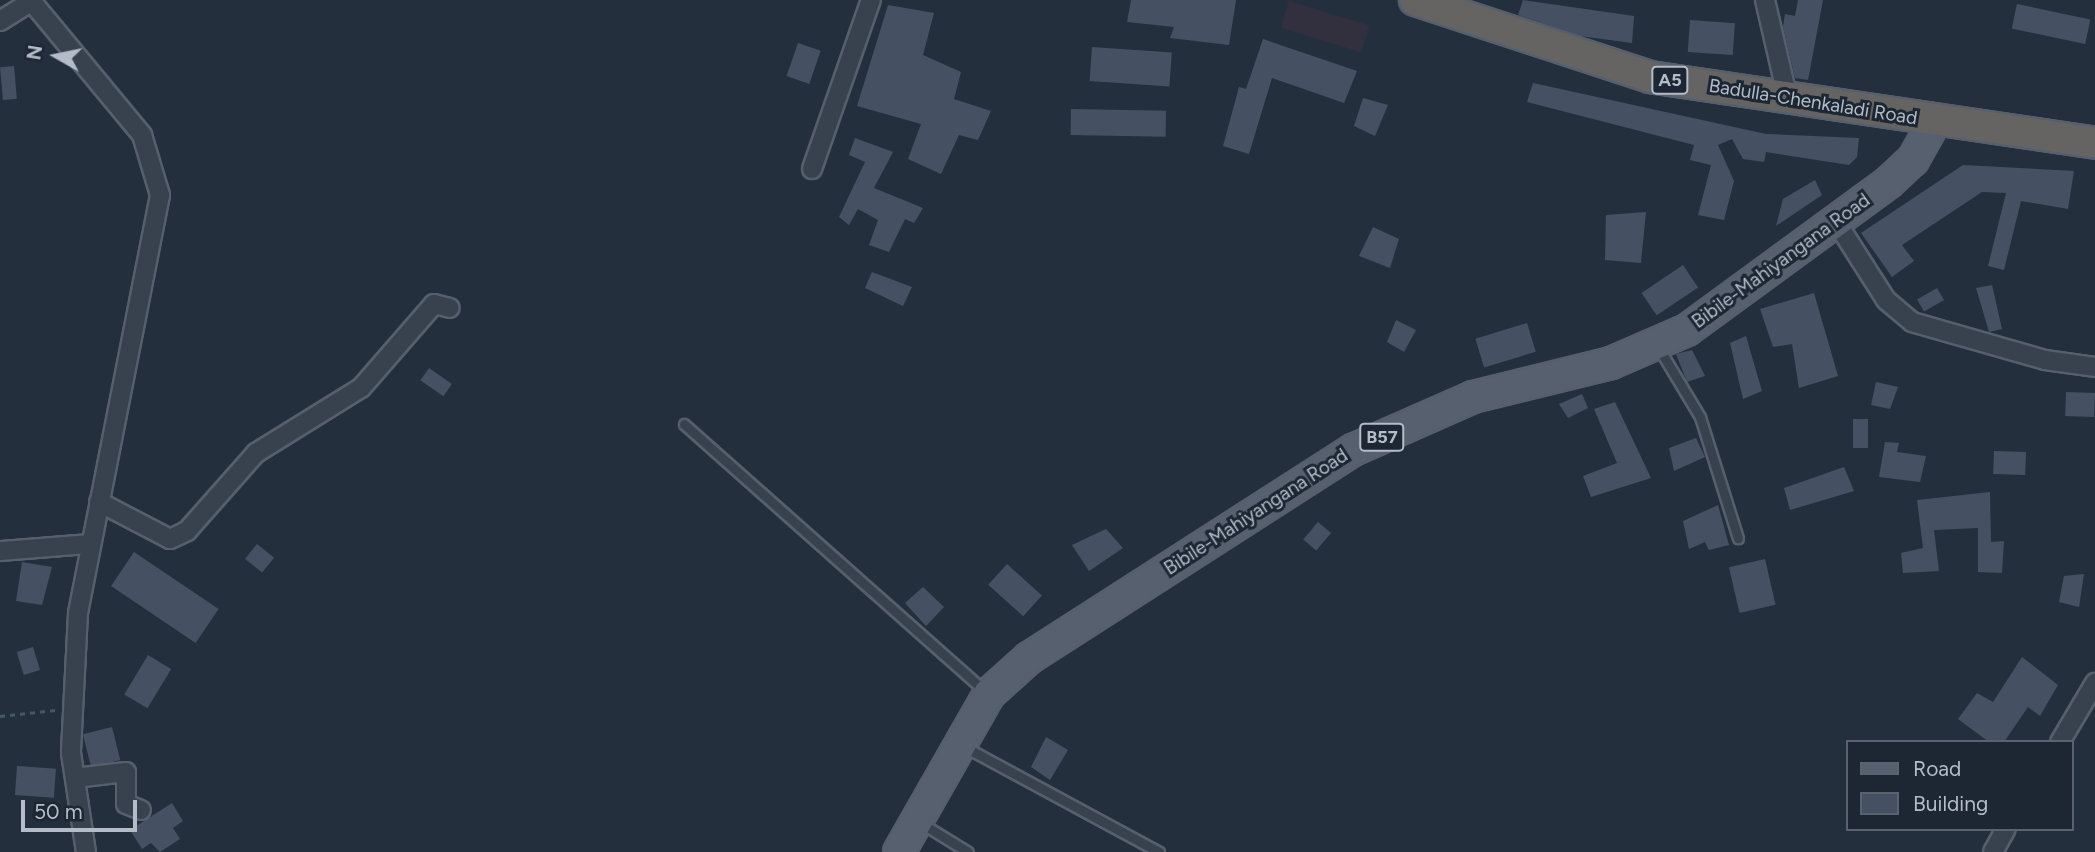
<!DOCTYPE html>
<html>
<head>
<meta charset="utf-8">
<style>
	body { margin:0 }
	#map { position:relative; width:2095px; height:852px; overflow:hidden; background:#242f3e; font-family:Figtree,sans-serif }
	div>[style] { position:absolute }
	[style*='--x'] { left:calc(var(--x)*1px); top:calc(var(--y)*1px); width:calc(var(--w)*1px); rotate:calc(var(--a)*1deg) }
	.medical>* { inset:0; background:#32303f; transform-origin:0 0 }
	.building>* { inset:0; background:#455162; transform-origin:0 0 }
	.path>* { height:2.5px; margin-top:-1.25px; transform-origin:0; background:repeating-linear-gradient(90deg,#44595c 0 5px,transparent 0 10px) }
	.roads { filter:drop-shadow(2px 0 #565f6c) drop-shadow(-2px 0 #565f6c) drop-shadow(0 2px #565f6c) drop-shadow(0 -2px #565f6c) }
	.service>* { height:9px; margin:-4.5px; padding:0 4.5px; transform-origin:4.5px; border-radius:4.5px; background:#38414e }
	.minor>* { height:18px; margin:-9px; padding:0 9px; transform-origin:9px; border-radius:9px; background:#38414e }
	.primary>* { height:30px; margin:-15px; padding:0 15px; transform-origin:15px; border-radius:15px; background:#56606e }
	.trunk>* { height:30px; margin:-15px; padding:0 15px; transform-origin:15px; border-radius:15px; background:#656462 }
	span { translate:-50% -50%; white-space:nowrap; text-align:center; line-height:1.15; -webkit-text-stroke:6px #1d2633; paint-order:stroke }
	.shield-label span { padding:2px 5px; background:#1d2633; border:2px solid; border-radius:5px; -webkit-text-stroke-width:0 }
	.shield-label { font-size:18px; color:#b4bcc9; font-weight:700 }
	.street-label { font-size:19px; color:#b4bcc9 }
	.legend { position:absolute; left:1846px; top:740px; width:228px; height:91px; box-sizing:border-box; background:#1d2633; border:2px solid #59626f; margin:0; padding:9px 12px; list-style:none; font-size:21px; color:#b4bcc9 }
	.legend li { display:flex; align-items:center; gap:14px; height:35px }
	.legend b { width:35px; border:2px solid #59626f }
	.north { position:absolute; left:21px; top:21px; width:70px; height:70px; -webkit-text-stroke:5px #1d2633; paint-order:stroke; rotate:279deg; font-size:19px; font-weight:700; line-height:28px; text-align:center; color:#b4bcc9 }
	.north::after { content:''; display:block; margin:auto; width:24px; height:32px; background:#b4bcc9; clip-path:polygon(50% 0,100% 100%,50% 72%,0 100%) }
	.scale { position:absolute; left:21px; top:800px; width:116px; height:32px; box-sizing:border-box; border:4px solid #b4bcc9; border-top:0; padding-left:9px; font-size:21px; line-height:24px; white-space:nowrap; color:#b4bcc9; -webkit-text-stroke:5px #1d2633; paint-order:stroke }
</style>
</head>
<body>
<div id="map">
	<div class="medical">
		<div style="left:1289px;top:1px;width:84px;height:28px;rotate:17deg"></div>
	</div>
	<div class="building">
		<div style="clip-path:polygon(1131px 0,1236px 0,1229px 45px,1170px 38px,1174px 27px,1127px 22px)"></div>
		<div style="clip-path:polygon(1523px 0,1634px 16px,1632px 43px,1580px 36px,1518px 15px)"></div>
		<div style="clip-path:polygon(1798px 0,1823px 0,1808px 80px,1795px 78px,1783px 27px,1785px 14px,1795px 16px)"></div>
		<div style="left:2017px;top:4px;width:75px;height:25px;rotate:12deg"></div>
		<div style="clip-path:polygon(888px 5px,934px 13px,923px 55px,961px 72px,954px 99px,991px 111px,978px 140px,959px 135px,941px 174px,908px 159px,921px 124px,857px 106px)"></div>
		<div style="left:1690px;top:20px;width:45px;height:32px;rotate:4deg"></div>
		<div style="clip-path:polygon(1263px 39px,1357px 71px,1344px 103px,1272px 78px,1249px 154px,1223px 146px,1239px 87px,1246px 89px)"></div>
		<div style="left:798px;top:43px;width:24px;height:35px;rotate:19deg"></div>
		<div style="left:1092px;top:47px;width:80px;height:34px;rotate:4deg"></div>
		<div style="left:14px;top:66px;width:33px;height:14px;rotate:85deg"></div>
		<div style="clip-path:polygon(1533px 83px,1766px 134px,1859px 138px,1857px 157px,1849px 165px,1766px 152px,1764px 162px,1743px 159px,1732px 139px,1718px 145px,1734px 181px,1724px 220px,1698px 215px,1711px 165px,1690px 160px,1694px 145px,1527px 102px)"></div>
		<div style="clip-path:polygon(1363px 98px,1388px 105px,1375px 136px,1354px 126px)"></div>
		<div style="left:1071px;top:109px;width:95px;height:26px;rotate:1deg"></div>
		<div style="clip-path:polygon(855px 138px,893px 152px,874px 188px,923px 208px,914px 223px,905px 219px,889px 252px,869px 245px,878px 220px,858px 209px,849px 225px,839px 217px,865px 162px,849px 155px)"></div>
		<div style="clip-path:polygon(1963px 165px,2074px 171px,2068px 209px,2021px 201px,2004px 270px,1988px 266px,2006px 193px,1982px 192px,1902px 245px,1914px 261px,1892px 277px,1861px 233px)"></div>
		<div style="clip-path:polygon(1815px 180px,1822px 195px,1776px 226px,1783px 199px)"></div>
		<div style="clip-path:polygon(1646px 212px,1641px 263px,1605px 260px,1606px 215px)"></div>
		<div style="clip-path:polygon(1373px 227px,1399px 239px,1390px 268px,1359px 256px)"></div>
		<div style="left:1683px;top:265px;width:27px;height:50px;rotate:56deg"></div>
		<div style="clip-path:polygon(872px 272px,912px 287px,903px 306px,865px 288px)"></div>
		<div style="clip-path:polygon(1992px 285px,2002px 329px,1989px 332px,1976px 288px)"></div>
		<div style="left:1937px;top:288px;width:14px;height:23px;rotate:60deg"></div>
		<div style="clip-path:polygon(1814px 293px,1838px 376px,1799px 388px,1792px 344px,1773px 347px,1760px 309px)"></div>
		<div style="clip-path:polygon(1396px 320px,1416px 330px,1404px 352px,1387px 342px)"></div>
		<div style="left:1527px;top:323px;width:30px;height:54px;rotate:73deg"></div>
		<div style="clip-path:polygon(1746px 336px,1762px 391px,1743px 399px,1730px 343px)"></div>
		<div style="clip-path:polygon(1692px 350px,1705px 376px,1687px 382px,1676px 354px)"></div>
		<div style="left:429px;top:368px;width:28px;height:15px;rotate:35deg"></div>
		<div style="clip-path:polygon(1876px 382px,1898px 387px,1890px 409px,1871px 405px)"></div>
		<div style="left:2066px;top:392px;width:29px;height:24px;rotate:2deg"></div>
		<div style="clip-path:polygon(1582px 394px,1588px 408px,1568px 418px,1559px 404px)"></div>
		<div style="clip-path:polygon(1615px 402px,1651px 478px,1591px 497px,1583px 476px,1617px 463px,1594px 409px)"></div>
		<div style="left:1853px;top:419px;width:15px;height:29px"></div>
		<div style="clip-path:polygon(1696px 438px,1705px 457px,1674px 471px,1669px 448px)"></div>
		<div style="clip-path:polygon(1885px 442px,1899px 443px,1897px 452px,1926px 456px,1920px 482px,1879px 477px)"></div>
		<div style="left:1994px;top:451px;width:32px;height:23px;rotate:2deg"></div>
		<div style="clip-path:polygon(1844px 467px,1854px 491px,1790px 510px,1784px 488px)"></div>
		<div style="clip-path:polygon(1990px 492px,1991px 542px,2004px 541px,2002px 573px,1978px 572px,1978px 528px,1934px 530px,1939px 571px,1903px 573px,1901px 553px,1923px 548px,1917px 500px)"></div>
		<div style="clip-path:polygon(1718px 505px,1729px 545px,1709px 550px,1705px 542px,1689px 549px,1683px 521px)"></div>
		<div style="left:1318px;top:522px;width:17px;height:23px;rotate:40deg"></div>
		<div style="clip-path:polygon(1106px 529px,1123px 548px,1089px 571px,1072px 545px)"></div>
		<div style="left:257px;top:544px;width:22px;height:19px;rotate:39deg"></div>
		<div style="left:134px;top:552px;width:102px;height:41px;rotate:34deg"></div>
		<div style="left:1765px;top:559px;width:47px;height:37px;rotate:77deg"></div>
		<div style="clip-path:polygon(22px 562px,52px 567px,42px 605px,16px 601px)"></div>
		<div style="left:1007px;top:564px;width:47px;height:28px;rotate:42deg"></div>
		<div style="clip-path:polygon(2084px 574px,2079px 607px,2059px 602px,2064px 576px)"></div>
		<div style="clip-path:polygon(923px 587px,944px 607px,926px 626px,905px 603px)"></div>
		<div style="left:33px;top:647px;width:24px;height:17px;rotate:73deg"></div>
		<div style="left:148px;top:655px;width:27px;height:46px;rotate:31deg"></div>
		<div style="clip-path:polygon(2022px 657px,2058px 685px,2040px 716px,2028px 707px,2004px 742px,1989px 742px,1958px 719px,1977px 693px,1993px 702px)"></div>
		<div style="left:112px;top:727px;width:34px;height:30px;rotate:76deg"></div>
		<div style="clip-path:polygon(1046px 737px,1068px 750px,1050px 780px,1031px 767px)"></div>
		<div style="left:17px;top:766px;width:39px;height:29px;rotate:4deg"></div>
		<div style="clip-path:polygon(172px 803px,183px 821px,173px 828px,180px 839px,160px 852px,151px 843px,142px 849px,130px 830px)"></div>
	</div>
	<div class="path">
		<div style="--x:0;--y:716;--w:56;--a:-6.1"></div>
	</div>
	<div class="roads">
		<div class="service">
			<div style="--x:1658;--y:347;--w:82;--a:59"></div>
			<div style="--x:1700;--y:417;--w:127;--a:72.6"></div>
			<div style="--x:684;--y:424;--w:402;--a:41.6"></div>
			<div style="--x:963;--y:746;--w:223;--a:28.4"></div>
			<div style="--x:921;--y:823;--w:55;--a:31.7"></div>
		</div>
		<div class="minor">
			<div style="--x:1765;--y:0;--w:98;--a:77"></div>
			<div style="--x:32;--y:2;--w:173;--a:50.4"></div>
			<div style="--x:142;--y:135;--w:63;--a:73.3"></div>
			<div style="--x:160;--y:195;--w:426;--a:101.1"></div>
			<div style="--x:78;--y:613;--w:140;--a:92.9"></div>
			<div style="--x:71;--y:753;--w:100;--a:81.4"></div>
			<div style="--x:0;--y:21;--w:39;--a:-32"></div>
			<div style="--x:812;--y:169;--w:179;--a:-70.8"></div>
			<div style="--x:1837;--y:223;--w:91;--a:57.5"></div>
			<div style="--x:1886;--y:300;--w:34;--a:40"></div>
			<div style="--x:1912;--y:322;--w:138;--a:15.9"></div>
			<div style="--x:2045;--y:360;--w:50;--a:8"></div>
			<div style="--x:99;--y:502;--w:80;--a:27.5"></div>
			<div style="--x:170;--y:539;--w:19;--a:-25"></div>
			<div style="--x:187;--y:531;--w:104;--a:-48.5"></div>
			<div style="--x:256;--y:453;--w:123;--a:-31.8"></div>
			<div style="--x:361;--y:388;--w:111;--a:-49"></div>
			<div style="--x:434;--y:304;--w:16;--a:14"></div>
			<div style="--x:0;--y:551;--w:88;--a:-4.5"></div>
			<div style="--x:2060;--y:742;--w:69;--a:-59.3"></div>
			<div style="--x:75;--y:778;--w:51;--a:-6.7"></div>
			<div style="--x:126;--y:772;--w:32;--a:90"></div>
			<div style="--x:126;--y:804;--w:16;--a:22"></div>
			<div style="--x:1993;--y:852;--w:26;--a:-61"></div>
		</div>
		<div class="primary">
			<div style="--x:899;--y:852;--w:182;--a:-60.3"></div>
			<div style="--x:989;--y:694;--w:54;--a:-42"></div>
			<div style="--x:1029;--y:658;--w:385;--a:-32.7"></div>
			<div style="--x:1353;--y:450;--w:131;--a:-23.8"></div>
			<div style="--x:1473;--y:397;--w:142;--a:-13.8"></div>
			<div style="--x:1611;--y:363;--w:83;--a:-23.5"></div>
			<div style="--x:1687;--y:330;--w:250;--a:-36.2"></div>
			<div style="--x:1889;--y:182;--w:33;--a:-43"></div>
			<div style="--x:1913;--y:160;--w:45;--a:-60.6"></div>
		</div>
		<div class="trunk">
			<div style="--x:1415;--y:0;--w:247;--a:18.1"></div>
			<div style="--x:1650;--y:77;--w:450;--a:8.4"></div>
		</div>
	</div>
	<div class="shield-label">
		<span style="left:1670px;top:80px">A5</span>
		<span style="left:1382px;top:437px">B57</span>
	</div>
	<div class="street-label">
		<span style="left:1813px;top:102px;rotate:9deg">Badulla-Chenkaladi Road</span>
		<span style="left:1781px;top:261px;rotate:-36deg">Bibile-Mahiyangana Road</span>
		<span style="left:1256px;top:512px;rotate:-33deg">Bibile-Mahiyangana Road</span>
	</div>
	<ul class="legend">
	<li><b style="height:9px;background:#56606e"></b>Road</li>
	<li><b style="height:19px;background:#455162"></b>Building</li>
	</ul>
	<div class="north">N</div>
	<div class="scale">50 m</div>
</div>
</body>
</html>
